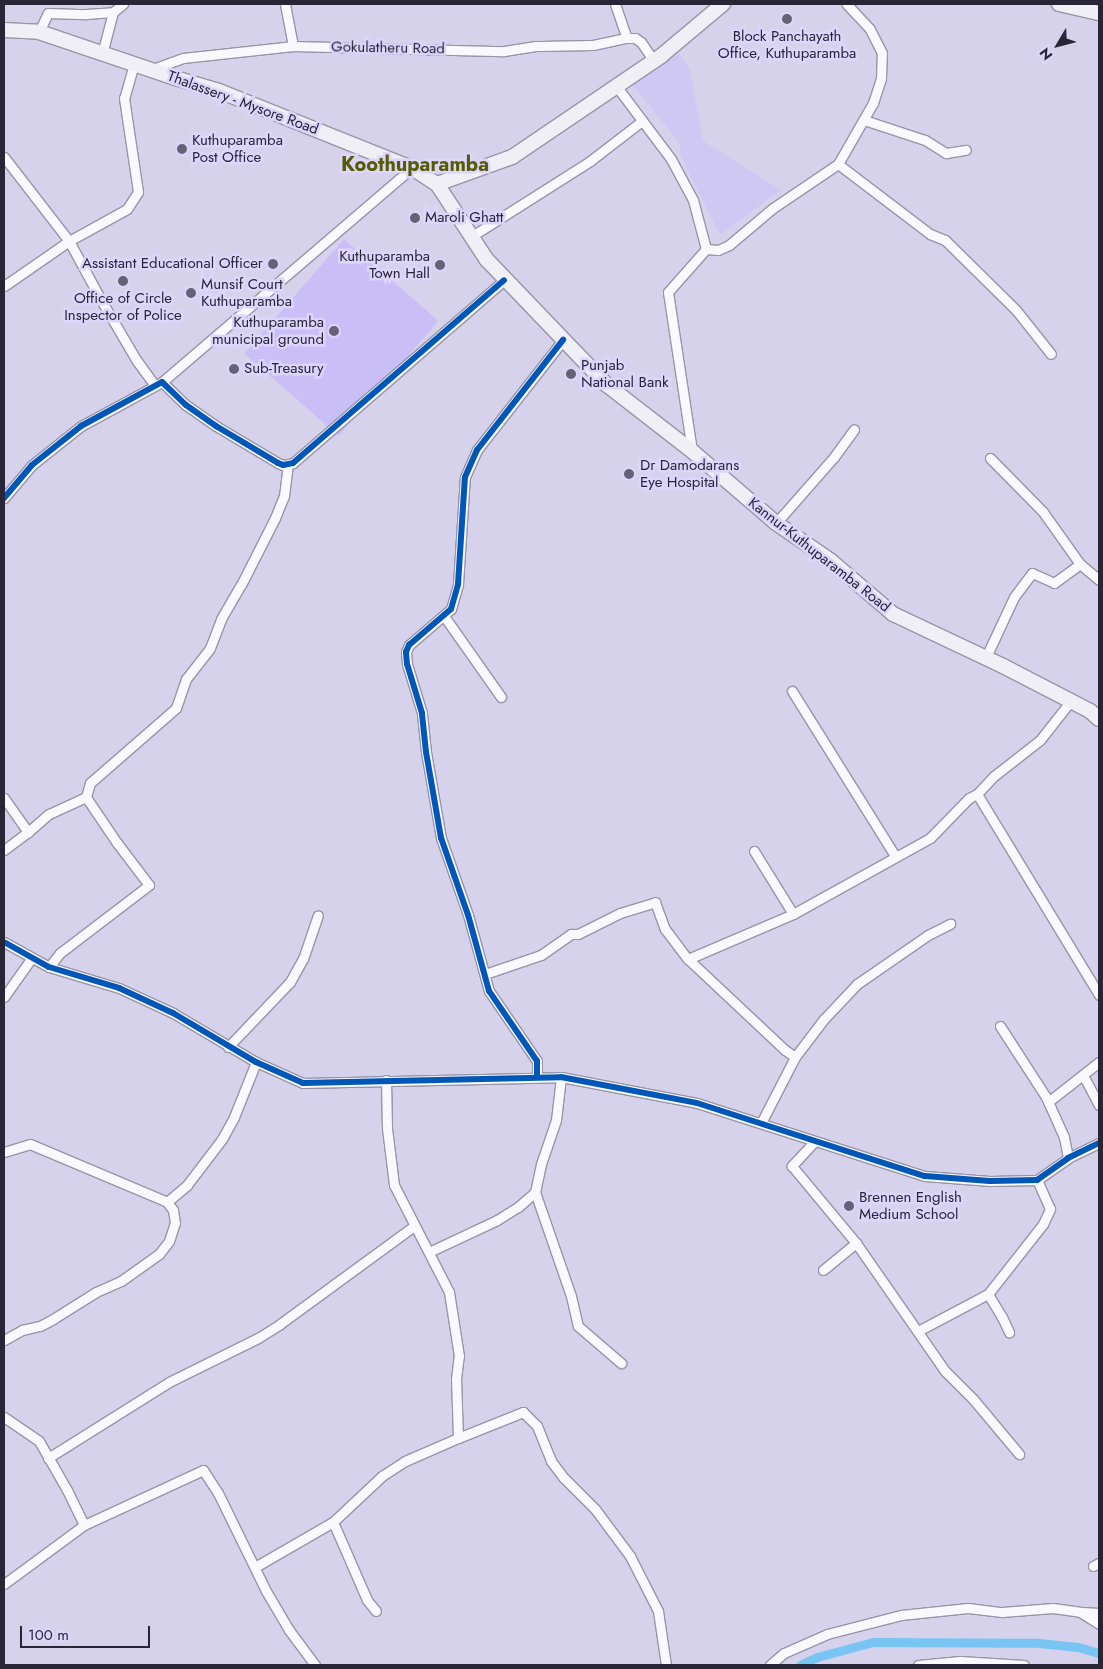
<!DOCTYPE html>
<html>
<head>
<meta charset="utf-8">
<style>
	body { margin:0 }
	#map { position:relative; width:1103px; height:1669px; overflow:hidden; background:#d6d2ec; font-family:Jost,sans-serif }
	div>[style] { position:absolute }
	[style*='--x'] { left:calc(var(--x)*1px); top:calc(var(--y)*1px); width:calc(var(--w)*1px); rotate:calc(var(--a)*1deg) }
	.built>* { inset:0; background:#cfc8f2 }
	.green>* { inset:0; background:#c9bff6; transform-origin:0 0 }
	.canal>* { height:9px; margin:-4.5px; padding:0 4.5px; transform-origin:4.5px; border-radius:4.5px; background:#78c5f3 }
	.roads { filter:drop-shadow(1px 0 #9894a8) drop-shadow(-1px 0 #9894a8) drop-shadow(0 1px #9894a8) drop-shadow(0 -1px #9894a8) }
	.street>* { height:9px; margin:-4.5px; padding:0 4.5px; transform-origin:4.5px; border-radius:4.5px; background:#f9f8fc }
	.primary>* { height:14px; margin:-7px; padding:0 7px; transform-origin:7px; border-radius:7px; background:#f0eff5 }
	.cycleway>* { height:6px; margin:-3px; padding:0 3px; transform-origin:3px; border-radius:3px; background:#0057b8 }
	.dots>* { width:14px; height:14px; translate:-50% -50%; box-sizing:border-box; border:2px solid #dcd5fc; border-radius:50% }
	span { translate:-50% -50%; white-space:nowrap; text-align:center; line-height:1.15; -webkit-text-stroke:5px #dcd5fc; paint-order:stroke }
	.poi-label { font-size:15px; color:#282537 }
	.left { translate:0 -50%; text-align:left }
	.right { translate:-100% -50%; text-align:right }
	.street-label { font-size:15px; color:#282537 }
	.district-label { font-size:20px; color:#575b02; font-weight:700 }
	.frame { position:absolute; inset:0; border:5px solid #282537; pointer-events:none }
	.north { position:absolute; left:1033px; top:20px; width:50px; height:50px; -webkit-text-stroke:4px #dcd5fc; paint-order:stroke; rotate:233deg; font-size:14px; font-weight:700; line-height:20px; text-align:center; color:#282537 }
	.north::after { content:''; display:block; margin:auto; width:18px; height:22px; background:#282537; clip-path:polygon(50% 0,100% 100%,50% 72%,0 100%) }
	.scale { position:absolute; left:20px; top:1626px; width:130px; height:22px; box-sizing:border-box; border:2px solid #282537; border-top:0; padding-left:6px; font-size:15px; line-height:18px; white-space:nowrap; color:#282537; -webkit-text-stroke:4px #dcd5fc; paint-order:stroke }
</style>
</head>
<body>
<div id="map">
	<div class="built">
		<div style="clip-path:polygon(679px 53px,690px 70px,703px 141px,781px 190px,720px 235px,679px 153px,681px 145px,632px 84px)"></div>
	</div>
	<div class="green">
		<div style="left:344px;top:239px;width:125px;height:152px;rotate:41deg"></div>
	</div>
	<div class="canal">
		<div style="--x:800;--y:1665;--w:19;--a:-25"></div>
		<div style="--x:817;--y:1657;--w:58;--a:-15"></div>
		<div style="--x:873;--y:1642;--w:166;--a:0.3"></div>
		<div style="--x:1039;--y:1643;--w:39;--a:6"></div>
		<div style="--x:1078;--y:1647;--w:22;--a:16"></div>
	</div>
	<div class="roads">
		<div class="street">
			<div style="--x:285;--y:4;--w:43;--a:79.2"></div>
			<div style="--x:615;--y:4;--w:36;--a:71"></div>
			<div style="--x:627;--y:38;--w:8;--a:0"></div>
			<div style="--x:635;--y:38;--w:7;--a:34"></div>
			<div style="--x:641;--y:42;--w:23;--a:56"></div>
			<div style="--x:39;--y:32;--w:21;--a:-65"></div>
			<div style="--x:48;--y:13;--w:38;--a:2"></div>
			<div style="--x:86;--y:14;--w:27;--a:-4"></div>
			<div style="--x:102;--y:54;--w:43;--a:-75.3"></div>
			<div style="--x:113;--y:12;--w:13;--a:-39"></div>
			<div style="--x:134;--y:64;--w:35;--a:106"></div>
			<div style="--x:124;--y:98;--w:95;--a:81.5"></div>
			<div style="--x:138;--y:192;--w:20;--a:123"></div>
			<div style="--x:127;--y:209;--w:66;--a:151.1"></div>
			<div style="--x:69;--y:241;--w:67;--a:61.5"></div>
			<div style="--x:101;--y:300;--w:71;--a:59.5"></div>
			<div style="--x:137;--y:361;--w:29;--a:54"></div>
			<div style="--x:150;--y:70;--w:35;--a:-20"></div>
			<div style="--x:183;--y:58;--w:111;--a:-6.2"></div>
			<div style="--x:293;--y:46;--w:211;--a:1.4"></div>
			<div style="--x:504;--y:51;--w:32;--a:-9"></div>
			<div style="--x:536;--y:46;--w:57;--a:-1"></div>
			<div style="--x:593;--y:45;--w:35;--a:-12"></div>
			<div style="--x:617;--y:87;--w:90;--a:53.1"></div>
			<div style="--x:671;--y:159;--w:47;--a:61.8"></div>
			<div style="--x:693;--y:200;--w:51;--a:75.1"></div>
			<div style="--x:706;--y:249;--w:57;--a:131.5"></div>
			<div style="--x:668;--y:292;--w:161;--a:81.4"></div>
			<div style="--x:864;--y:120;--w:64;--a:18.2"></div>
			<div style="--x:925;--y:140;--w:25;--a:32"></div>
			<div style="--x:946;--y:153;--w:20;--a:-9"></div>
			<div style="--x:4;--y:157;--w:106;--a:52.3"></div>
			<div style="--x:69;--y:241;--w:79;--a:145.3"></div>
			<div style="--x:838;--y:164;--w:116;--a:37.3"></div>
			<div style="--x:930;--y:234;--w:16;--a:22"></div>
			<div style="--x:945;--y:240;--w:100;--a:44.6"></div>
			<div style="--x:1016;--y:310;--w:56;--a:51.5"></div>
			<div style="--x:472;--y:236;--w:140;--a:-32.4"></div>
			<div style="--x:590;--y:161;--w:66;--a:-37.6"></div>
			<div style="--x:706;--y:249;--w:12;--a:5"></div>
			<div style="--x:718;--y:250;--w:12;--a:-24"></div>
			<div style="--x:729;--y:245;--w:57;--a:-40.1"></div>
			<div style="--x:773;--y:208;--w:78;--a:-34.1"></div>
			<div style="--x:838;--y:164;--w:70;--a:-60.2"></div>
			<div style="--x:873;--y:103;--w:26;--a:-72"></div>
			<div style="--x:881;--y:78;--w:25;--a:-88"></div>
			<div style="--x:882;--y:53;--w:28;--a:-117"></div>
			<div style="--x:869;--y:28;--w:33;--a:-133"></div>
			<div style="--x:162;--y:382;--w:329;--a:-40.6"></div>
			<div style="--x:990;--y:458;--w:76;--a:45.5"></div>
			<div style="--x:1043;--y:512;--w:64;--a:54.6"></div>
			<div style="--x:4;--y:498;--w:43;--a:-49.7"></div>
			<div style="--x:32;--y:465;--w:63;--a:-38.5"></div>
			<div style="--x:81;--y:426;--w:92;--a:-28.5"></div>
			<div style="--x:162;--y:382;--w:33;--a:44"></div>
			<div style="--x:186;--y:405;--w:37;--a:35"></div>
			<div style="--x:216;--y:426;--w:72;--a:30.8"></div>
			<div style="--x:278;--y:463;--w:5;--a:22"></div>
			<div style="--x:283;--y:465;--w:10;--a:-11"></div>
			<div style="--x:293;--y:463;--w:279;--a:-40.9"></div>
			<div style="--x:776;--y:523;--w:88;--a:-48.7"></div>
			<div style="--x:834;--y:457;--w:34;--a:-54"></div>
			<div style="--x:444;--y:616;--w:99;--a:54.9"></div>
			<div style="--x:985;--y:659;--w:68;--a:-64.9"></div>
			<div style="--x:1014;--y:597;--w:30;--a:-53"></div>
			<div style="--x:1032;--y:573;--w:24;--a:24"></div>
			<div style="--x:1054;--y:583;--w:32;--a:-36"></div>
			<div style="--x:1080;--y:564;--w:25;--a:40"></div>
			<div style="--x:792;--y:691;--w:195;--a:58"></div>
			<div style="--x:977;--y:794;--w:235;--a:58.7"></div>
			<div style="--x:4;--y:798;--w:42;--a:54.8"></div>
			<div style="--x:4;--y:850;--w:30;--a:-37"></div>
			<div style="--x:28;--y:832;--w:28;--a:-41"></div>
			<div style="--x:49;--y:814;--w:41;--a:-24.7"></div>
			<div style="--x:86;--y:797;--w:15;--a:-74"></div>
			<div style="--x:90;--y:783;--w:114;--a:-41.1"></div>
			<div style="--x:176;--y:708;--w:31;--a:-71"></div>
			<div style="--x:186;--y:679;--w:39;--a:-52"></div>
			<div style="--x:210;--y:648;--w:31;--a:-69"></div>
			<div style="--x:221;--y:619;--w:39;--a:-60"></div>
			<div style="--x:241;--y:585;--w:75;--a:-63.1"></div>
			<div style="--x:275;--y:518;--w:24;--a:-68"></div>
			<div style="--x:284;--y:496;--w:31;--a:-83"></div>
			<div style="--x:754;--y:851;--w:74;--a:58.2"></div>
			<div style="--x:4;--y:942;--w:51;--a:29.1"></div>
			<div style="--x:49;--y:967;--w:73;--a:16.7"></div>
			<div style="--x:119;--y:988;--w:60;--a:24.8"></div>
			<div style="--x:173;--y:1013;--w:96;--a:30.6"></div>
			<div style="--x:256;--y:1062;--w:51;--a:24.1"></div>
			<div style="--x:303;--y:1083;--w:258;--a:-1.3"></div>
			<div style="--x:561;--y:1077;--w:138;--a:10.8"></div>
			<div style="--x:697;--y:1103;--w:239;--a:17.8"></div>
			<div style="--x:925;--y:1176;--w:65;--a:4.4"></div>
			<div style="--x:990;--y:1181;--w:47;--a:-1.2"></div>
			<div style="--x:1037;--y:1180;--w:38;--a:-35"></div>
			<div style="--x:1068;--y:1158;--w:34;--a:-26"></div>
			<div style="--x:688;--y:959;--w:114;--a:-23.2"></div>
			<div style="--x:793;--y:914;--w:157;--a:-29"></div>
			<div style="--x:930;--y:838;--w:56;--a:-45.7"></div>
			<div style="--x:969;--y:798;--w:9;--a:-27"></div>
			<div style="--x:977;--y:794;--w:25;--a:-47"></div>
			<div style="--x:994;--y:776;--w:58;--a:-38"></div>
			<div style="--x:1040;--y:740;--w:48;--a:-51.7"></div>
			<div style="--x:49;--y:967;--w:18;--a:-52"></div>
			<div style="--x:60;--y:953;--w:112;--a:-37.4"></div>
			<div style="--x:149;--y:885;--w:53;--a:-127.3"></div>
			<div style="--x:117;--y:843;--w:55;--a:-124"></div>
			<div style="--x:485;--y:974;--w:59;--a:-18.7"></div>
			<div style="--x:541;--y:955;--w:37;--a:-35"></div>
			<div style="--x:571;--y:934;--w:7;--a:0"></div>
			<div style="--x:578;--y:934;--w:47;--a:-26.6"></div>
			<div style="--x:620;--y:913;--w:37;--a:-17"></div>
			<div style="--x:655;--y:902;--w:29;--a:70"></div>
			<div style="--x:665;--y:929;--w:38;--a:53"></div>
			<div style="--x:688;--y:959;--w:133;--a:43.2"></div>
			<div style="--x:785;--y:1050;--w:12;--a:35"></div>
			<div style="--x:4;--y:997;--w:47;--a:-54.6"></div>
			<div style="--x:1000;--y:1026;--w:85;--a:57.1"></div>
			<div style="--x:1046;--y:1097;--w:44;--a:65.8"></div>
			<div style="--x:1064;--y:1137;--w:21;--a:79"></div>
			<div style="--x:228;--y:1047;--w:90;--a:-46.4"></div>
			<div style="--x:290;--y:982;--w:26;--a:-61"></div>
			<div style="--x:303;--y:959;--w:46;--a:-71.2"></div>
			<div style="--x:1083;--y:1075;--w:34;--a:62"></div>
			<div style="--x:537;--y:1076;--w:15;--a:-90"></div>
			<div style="--x:537;--y:1061;--w:85;--a:-124.4"></div>
			<div style="--x:489;--y:991;--w:79;--a:-105.4"></div>
			<div style="--x:468;--y:915;--w:82;--a:-109.3"></div>
			<div style="--x:441;--y:838;--w:87;--a:-99.9"></div>
			<div style="--x:426;--y:752;--w:39;--a:-96"></div>
			<div style="--x:422;--y:713;--w:51;--a:-107"></div>
			<div style="--x:407;--y:664;--w:12;--a:-95"></div>
			<div style="--x:406;--y:652;--w:8;--a:-67"></div>
			<div style="--x:409;--y:645;--w:55;--a:-40.6"></div>
			<div style="--x:451;--y:609;--w:26;--a:-74"></div>
			<div style="--x:458;--y:584;--w:107;--a:-86.3"></div>
			<div style="--x:465;--y:477;--w:30;--a:-66"></div>
			<div style="--x:477;--y:450;--w:140;--a:-52"></div>
			<div style="--x:561;--y:1077;--w:43;--a:96.6"></div>
			<div style="--x:556;--y:1120;--w:46;--a:108.8"></div>
			<div style="--x:541;--y:1164;--w:29;--a:102"></div>
			<div style="--x:535;--y:1192;--w:110;--a:70.9"></div>
			<div style="--x:571;--y:1296;--w:31;--a:77"></div>
			<div style="--x:578;--y:1326;--w:57;--a:40.7"></div>
			<div style="--x:1048;--y:1102;--w:65;--a:-38.1"></div>
			<div style="--x:761;--y:1123;--w:74;--a:-62.7"></div>
			<div style="--x:795;--y:1057;--w:48;--a:-52.7"></div>
			<div style="--x:824;--y:1019;--w:48;--a:-46.7"></div>
			<div style="--x:857;--y:984;--w:86;--a:-34.6"></div>
			<div style="--x:928;--y:935;--w:25;--a:-27"></div>
			<div style="--x:814;--y:1142;--w:33;--a:133"></div>
			<div style="--x:792;--y:1166;--w:100;--a:50.3"></div>
			<div style="--x:856;--y:1243;--w:156;--a:55.2"></div>
			<div style="--x:945;--y:1371;--w:40;--a:45"></div>
			<div style="--x:973;--y:1399;--w:72;--a:50.1"></div>
			<div style="--x:4;--y:1152;--w:27;--a:-17"></div>
			<div style="--x:30;--y:1144;--w:149;--a:22.9"></div>
			<div style="--x:429;--y:1252;--w:75;--a:-25.2"></div>
			<div style="--x:497;--y:1220;--w:25;--a:-32"></div>
			<div style="--x:518;--y:1207;--w:23;--a:-41"></div>
			<div style="--x:823;--y:1270;--w:43;--a:-39.3"></div>
			<div style="--x:988;--y:1294;--w:27;--a:59"></div>
			<div style="--x:1002;--y:1317;--w:17;--a:65"></div>
			<div style="--x:918;--y:1331;--w:79;--a:-27.9"></div>
			<div style="--x:988;--y:1294;--w:89;--a:-51.8"></div>
			<div style="--x:1043;--y:1224;--w:17;--a:-65"></div>
			<div style="--x:1050;--y:1209;--w:32;--a:-114"></div>
			<div style="--x:4;--y:1340;--w:21;--a:-29"></div>
			<div style="--x:22;--y:1330;--w:18;--a:-13"></div>
			<div style="--x:40;--y:1326;--w:15;--a:-28"></div>
			<div style="--x:53;--y:1319;--w:51;--a:-32.1"></div>
			<div style="--x:96;--y:1292;--w:27;--a:-24"></div>
			<div style="--x:121;--y:1281;--w:47;--a:-35.4"></div>
			<div style="--x:159;--y:1254;--w:16;--a:-52"></div>
			<div style="--x:169;--y:1241;--w:19;--a:-72"></div>
			<div style="--x:175;--y:1223;--w:13;--a:-99"></div>
			<div style="--x:173;--y:1210;--w:10;--a:-127"></div>
			<div style="--x:167;--y:1202;--w:26;--a:-40"></div>
			<div style="--x:187;--y:1185;--w:58;--a:-52.7"></div>
			<div style="--x:222;--y:1139;--w:25;--a:-61"></div>
			<div style="--x:234;--y:1117;--w:59;--a:-68.2"></div>
			<div style="--x:4;--y:1417;--w:42;--a:34.4"></div>
			<div style="--x:39;--y:1441;--w:56;--a:60.3"></div>
			<div style="--x:67;--y:1490;--w:39;--a:64"></div>
			<div style="--x:458;--y:1438;--w:70;--a:-21.8"></div>
			<div style="--x:523;--y:1412;--w:20;--a:45"></div>
			<div style="--x:537;--y:1426;--w:38;--a:68"></div>
			<div style="--x:551;--y:1461;--w:21;--a:53"></div>
			<div style="--x:564;--y:1478;--w:44;--a:45"></div>
			<div style="--x:595;--y:1509;--w:59;--a:53.3"></div>
			<div style="--x:630;--y:1556;--w:62;--a:63"></div>
			<div style="--x:658;--y:1611;--w:55;--a:81.6"></div>
			<div style="--x:48;--y:1458;--w:143;--a:-32.1"></div>
			<div style="--x:169;--y:1382;--w:99;--a:-26.3"></div>
			<div style="--x:258;--y:1338;--w:26;--a:-32"></div>
			<div style="--x:280;--y:1324;--w:166;--a:-36.2"></div>
			<div style="--x:333;--y:1522;--w:85;--a:66.4"></div>
			<div style="--x:367;--y:1600;--w:14;--a:51"></div>
			<div style="--x:1093;--y:1566;--w:7;--a:-27"></div>
			<div style="--x:255;--y:1567;--w:90;--a:-30"></div>
			<div style="--x:333;--y:1522;--w:67;--a:-43.2"></div>
			<div style="--x:382;--y:1476;--w:27;--a:-33"></div>
			<div style="--x:405;--y:1461;--w:58;--a:-23.5"></div>
			<div style="--x:458;--y:1438;--w:59;--a:-91.9"></div>
			<div style="--x:456;--y:1379;--w:23;--a:-83"></div>
			<div style="--x:459;--y:1356;--w:65;--a:-98.9"></div>
			<div style="--x:449;--y:1292;--w:120;--a:-117.2"></div>
			<div style="--x:394;--y:1185;--w:57;--a:-97"></div>
			<div style="--x:387;--y:1128;--w:48;--a:-91.2"></div>
			<div style="--x:4;--y:1584;--w:99;--a:-36.4"></div>
			<div style="--x:84;--y:1525;--w:131;--a:-24.8"></div>
			<div style="--x:203;--y:1470;--w:27;--a:57"></div>
			<div style="--x:218;--y:1493;--w:109;--a:63.9"></div>
			<div style="--x:266;--y:1591;--w:45;--a:59.5"></div>
			<div style="--x:289;--y:1630;--w:44;--a:53.4"></div>
			<div style="--x:1082;--y:1612;--w:17;--a:3"></div>
			<div style="--x:770;--y:1665;--w:18;--a:-41"></div>
			<div style="--x:784;--y:1653;--w:47;--a:-23.8"></div>
			<div style="--x:827;--y:1634;--w:76;--a:-14.4"></div>
			<div style="--x:901;--y:1615;--w:67;--a:-6"></div>
			<div style="--x:968;--y:1608;--w:34;--a:7"></div>
			<div style="--x:1002;--y:1612;--w:51;--a:-4.5"></div>
			<div style="--x:1053;--y:1608;--w:27;--a:8"></div>
			<div style="--x:1080;--y:1612;--w:22;--a:32"></div>
			<div style="--x:918;--y:1665;--w:42;--a:-5.4"></div>
			<div style="--x:960;--y:1661;--w:64;--a:3.6"></div>
		</div>
		<div class="primary">
			<div style="--x:1059;--y:4;--w:41;--a:12.7"></div>
			<div style="--x:4;--y:30;--w:35;--a:3"></div>
			<div style="--x:39;--y:32;--w:144;--a:18.7"></div>
			<div style="--x:175;--y:78;--w:46;--a:16.5"></div>
			<div style="--x:219;--y:91;--w:208;--a:21.8"></div>
			<div style="--x:412;--y:168;--w:30;--a:33"></div>
			<div style="--x:437;--y:184;--w:80;--a:-19.8"></div>
			<div style="--x:512;--y:157;--w:180;--a:-34.1"></div>
			<div style="--x:661;--y:56;--w:81;--a:-40"></div>
			<div style="--x:437;--y:184;--w:91;--a:56.7"></div>
			<div style="--x:487;--y:260;--w:173;--a:46.2"></div>
			<div style="--x:607;--y:385;--w:108;--a:37.8"></div>
			<div style="--x:692;--y:451;--w:111;--a:40.6"></div>
			<div style="--x:776;--y:523;--w:67;--a:34.6"></div>
			<div style="--x:831;--y:561;--w:82;--a:40.5"></div>
			<div style="--x:893;--y:614;--w:122;--a:25.3"></div>
			<div style="--x:1003;--y:666;--w:98;--a:27.3"></div>
			<div style="--x:1090;--y:711;--w:12;--a:42"></div>
		</div>
	</div>
	<div class="cycleway">
		<div style="--x:4;--y:498;--w:43;--a:-49.7"></div>
		<div style="--x:32;--y:465;--w:63;--a:-38.5"></div>
		<div style="--x:81;--y:426;--w:92;--a:-28.5"></div>
		<div style="--x:162;--y:382;--w:33;--a:44"></div>
		<div style="--x:186;--y:405;--w:37;--a:35"></div>
		<div style="--x:216;--y:426;--w:72;--a:30.8"></div>
		<div style="--x:278;--y:463;--w:5;--a:22"></div>
		<div style="--x:283;--y:465;--w:10;--a:-11"></div>
		<div style="--x:293;--y:463;--w:279;--a:-40.9"></div>
		<div style="--x:4;--y:942;--w:51;--a:29.1"></div>
		<div style="--x:49;--y:967;--w:73;--a:16.7"></div>
		<div style="--x:119;--y:988;--w:60;--a:24.8"></div>
		<div style="--x:173;--y:1013;--w:96;--a:30.6"></div>
		<div style="--x:256;--y:1062;--w:51;--a:24.1"></div>
		<div style="--x:303;--y:1083;--w:258;--a:-1.3"></div>
		<div style="--x:561;--y:1077;--w:138;--a:10.8"></div>
		<div style="--x:697;--y:1103;--w:239;--a:17.8"></div>
		<div style="--x:925;--y:1176;--w:65;--a:4.4"></div>
		<div style="--x:990;--y:1181;--w:47;--a:-1.2"></div>
		<div style="--x:1037;--y:1180;--w:38;--a:-35"></div>
		<div style="--x:1068;--y:1158;--w:34;--a:-26"></div>
		<div style="--x:537;--y:1076;--w:15;--a:-90"></div>
		<div style="--x:537;--y:1061;--w:85;--a:-124.4"></div>
		<div style="--x:489;--y:991;--w:79;--a:-105.4"></div>
		<div style="--x:468;--y:915;--w:82;--a:-109.3"></div>
		<div style="--x:441;--y:838;--w:87;--a:-99.9"></div>
		<div style="--x:426;--y:752;--w:39;--a:-96"></div>
		<div style="--x:422;--y:713;--w:51;--a:-107"></div>
		<div style="--x:407;--y:664;--w:12;--a:-95"></div>
		<div style="--x:406;--y:652;--w:8;--a:-67"></div>
		<div style="--x:409;--y:645;--w:55;--a:-40.6"></div>
		<div style="--x:451;--y:609;--w:26;--a:-74"></div>
		<div style="--x:458;--y:584;--w:107;--a:-86.3"></div>
		<div style="--x:465;--y:477;--w:30;--a:-66"></div>
		<div style="--x:477;--y:450;--w:140;--a:-52"></div>
	</div>
	<div class="dots">
		<div style="left:787px;top:19px;background:#656276"></div>
		<div style="left:182px;top:149px;background:#656276"></div>
		<div style="left:415px;top:218px;background:#656276"></div>
		<div style="left:273px;top:264px;background:#656276"></div>
		<div style="left:440px;top:265px;background:#656276"></div>
		<div style="left:123px;top:281px;background:#656276"></div>
		<div style="left:191px;top:293px;background:#656276"></div>
		<div style="left:334px;top:331px;background:#656276"></div>
		<div style="left:234px;top:369px;background:#656276"></div>
		<div style="left:571px;top:374px;background:#656276"></div>
		<div style="left:629px;top:474px;background:#656276"></div>
		<div style="left:849px;top:1206px;background:#656276"></div>
	</div>
	<div class="poi-label">
		<span style="left:787px;top:45px">Block Panchayath<br>Office, Kuthuparamba</span>
		<span class="left" style="left:192px;top:149px">Kuthuparamba<br>Post Office</span>
		<span class="left" style="left:425px;top:218px">Maroli Ghatt</span>
		<span class="right" style="left:430px;top:265px">Kuthuparamba<br>Town Hall</span>
		<span class="right" style="left:263px;top:264px">Assistant Educational Officer</span>
		<span class="left" style="left:201px;top:293px">Munsif Court<br>Kuthuparamba</span>
		<span style="left:123px;top:307px">Office of Circle<br>Inspector of Police</span>
		<span class="right" style="left:324px;top:331px">Kuthuparamba<br>municipal ground</span>
		<span class="left" style="left:581px;top:374px">Punjab<br>National Bank</span>
		<span class="left" style="left:244px;top:369px">Sub-Treasury</span>
		<span class="left" style="left:640px;top:474px">Dr Damodarans<br>Eye Hospital</span>
		<span class="left" style="left:859px;top:1206px">Brennen English<br>Medium School</span>
	</div>
	<div class="street-label">
		<span style="left:388px;top:48px;rotate:1deg">Gokulatheru Road</span>
		<span style="left:243px;top:103px;rotate:20deg">Thalassery - Mysore Road</span>
		<span style="left:819px;top:555px;rotate:38deg">Kannur-Kuthuparamba Road</span>
	</div>
	<div class="district-label">
		<span style="left:415px;top:164px">Koothuparamba</span>
	</div>
	<div class="frame"></div>
	<div class="north">N</div>
	<div class="scale">100 m</div>
</div>
</body>
</html>
